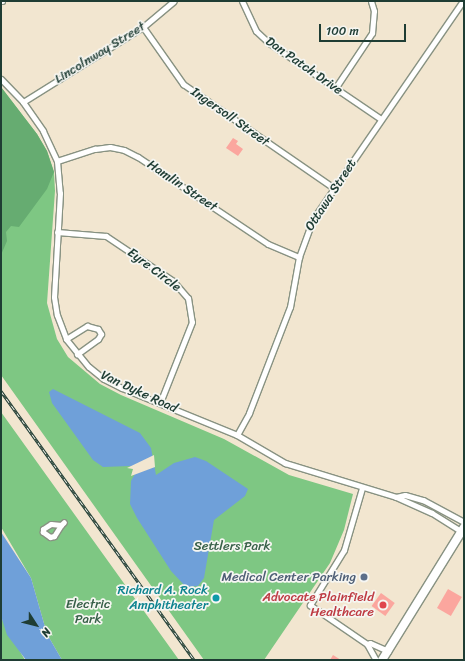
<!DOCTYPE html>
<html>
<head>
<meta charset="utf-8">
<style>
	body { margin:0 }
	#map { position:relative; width:465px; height:661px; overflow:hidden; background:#f2e6d0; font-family:Sriracha,sans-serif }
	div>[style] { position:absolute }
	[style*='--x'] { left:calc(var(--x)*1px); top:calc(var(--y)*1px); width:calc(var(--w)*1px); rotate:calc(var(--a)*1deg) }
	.green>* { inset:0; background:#7ec783 }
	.forest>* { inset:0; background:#66ac71 }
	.water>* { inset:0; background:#6fa0d9 }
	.pier>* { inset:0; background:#f2e6d0 }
	.building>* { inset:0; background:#fba69e; transform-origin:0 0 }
	.roads { filter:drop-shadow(1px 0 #889282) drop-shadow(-1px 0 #889282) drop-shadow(0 1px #889282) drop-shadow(0 -1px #889282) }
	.street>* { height:5px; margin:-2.5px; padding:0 2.5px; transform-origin:2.5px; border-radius:2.5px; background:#fff }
	.primary>* { height:8px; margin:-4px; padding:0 4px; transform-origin:4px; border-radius:4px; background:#fff }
	.rail>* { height:3px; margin-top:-1.5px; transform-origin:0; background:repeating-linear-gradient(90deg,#f6f6f2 0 4.5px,#1f3d34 0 9px); box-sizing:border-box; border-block:1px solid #1f3d34 }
	.dots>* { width:11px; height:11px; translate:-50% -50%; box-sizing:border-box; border:2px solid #f6f6f2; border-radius:50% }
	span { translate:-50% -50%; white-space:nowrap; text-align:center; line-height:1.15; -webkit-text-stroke:3.5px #f6f6f2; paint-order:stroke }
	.street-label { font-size:13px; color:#1f3d34 }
	.park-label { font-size:13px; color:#376048 }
	.service-label { font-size:13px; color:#4e5e75 }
	.right { translate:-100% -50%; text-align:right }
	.culture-label { font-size:13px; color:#0d838f }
	.health-label { font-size:13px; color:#be3a42 }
	.frame { position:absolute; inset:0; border:2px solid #1f3d34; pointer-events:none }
	.north { position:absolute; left:16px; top:605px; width:40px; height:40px; -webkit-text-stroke:3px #f6f6f2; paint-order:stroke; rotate:126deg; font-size:11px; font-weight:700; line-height:16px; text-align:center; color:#1f3d34 }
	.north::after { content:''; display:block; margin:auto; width:14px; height:18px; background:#1f3d34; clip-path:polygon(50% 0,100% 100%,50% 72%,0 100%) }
	.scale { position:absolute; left:319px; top:24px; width:87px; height:18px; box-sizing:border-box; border:2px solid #1f3d34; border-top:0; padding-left:5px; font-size:12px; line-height:14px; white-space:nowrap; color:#1f3d34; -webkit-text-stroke:3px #f6f6f2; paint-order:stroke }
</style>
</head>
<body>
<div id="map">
	<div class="green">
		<div style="clip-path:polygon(1px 87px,37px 134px,47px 151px,54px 172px,55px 191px,47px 303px,57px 339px,68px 357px,100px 384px,121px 395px,224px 439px,289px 475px,353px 494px,344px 530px,330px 563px,264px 660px,204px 660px,1px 375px)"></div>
		<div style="clip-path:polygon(1px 412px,179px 660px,62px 660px,47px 634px,31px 578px,1px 527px)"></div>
		<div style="clip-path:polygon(1px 617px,22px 655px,25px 660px,1px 660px)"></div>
	</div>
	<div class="forest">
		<div style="clip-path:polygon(1px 87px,37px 134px,47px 151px,54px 172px,47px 189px,19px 227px,11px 226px,6px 232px,7px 241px,1px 255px)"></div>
	</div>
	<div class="water">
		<div style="clip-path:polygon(53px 389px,140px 433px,151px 448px,156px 475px,174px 463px,195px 457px,206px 461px,248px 489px,245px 496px,214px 520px,204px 578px,198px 586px,186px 587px,171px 571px,137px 518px,130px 504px,131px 481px,136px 472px,135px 468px,130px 466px,103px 467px,93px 460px,52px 403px,49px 392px)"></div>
		<div style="clip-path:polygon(1px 532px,31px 578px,47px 634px,62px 660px,26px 660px,7px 635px,1px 616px)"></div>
	</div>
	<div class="pier">
		<div style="clip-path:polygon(154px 455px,155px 467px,131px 476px,133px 469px,127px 468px)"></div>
	</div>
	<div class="building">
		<div style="clip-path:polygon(233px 138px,238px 141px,236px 144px,243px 149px,238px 156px,226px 148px)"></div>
		<div style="left:448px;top:589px;width:16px;height:22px;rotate:30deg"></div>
		<div style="left:381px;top:593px;width:17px;height:16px;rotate:36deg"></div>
		<div style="clip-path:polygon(333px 655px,341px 660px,330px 660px)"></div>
	</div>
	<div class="roads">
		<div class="street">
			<div style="--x:1;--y:1;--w:1;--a:0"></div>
			<div style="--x:242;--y:1;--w:33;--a:65"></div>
			<div style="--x:256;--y:31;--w:18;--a:43"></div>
			<div style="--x:269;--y:43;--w:135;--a:34.2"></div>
			<div style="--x:143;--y:27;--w:70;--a:54.9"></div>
			<div style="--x:183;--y:84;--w:183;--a:34.6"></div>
			<div style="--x:1;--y:79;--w:32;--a:46"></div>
			<div style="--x:23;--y:102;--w:35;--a:55"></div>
			<div style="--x:43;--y:131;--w:33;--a:65"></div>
			<div style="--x:57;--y:161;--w:32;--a:85"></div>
			<div style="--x:60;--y:193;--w:104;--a:93.3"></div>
			<div style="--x:54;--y:297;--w:18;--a:81"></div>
			<div style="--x:57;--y:315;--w:26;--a:69"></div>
			<div style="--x:66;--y:339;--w:36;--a:51"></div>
			<div style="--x:89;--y:367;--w:19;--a:39"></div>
			<div style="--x:104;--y:379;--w:20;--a:27"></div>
			<div style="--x:122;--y:388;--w:124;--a:22.2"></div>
			<div style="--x:237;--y:435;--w:56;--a:30.3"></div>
			<div style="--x:285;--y:463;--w:116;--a:17"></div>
			<div style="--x:396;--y:497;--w:39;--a:24"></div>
			<div style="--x:432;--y:513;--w:34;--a:32"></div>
			<div style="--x:336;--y:87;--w:65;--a:-56.3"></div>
			<div style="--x:372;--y:33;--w:22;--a:-85"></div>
			<div style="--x:374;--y:11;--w:10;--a:-107"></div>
			<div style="--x:23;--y:102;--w:142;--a:-32"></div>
			<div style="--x:143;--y:27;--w:40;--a:-40"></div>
			<div style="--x:57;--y:161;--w:40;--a:-18"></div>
			<div style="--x:95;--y:149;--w:15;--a:-8"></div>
			<div style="--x:110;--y:147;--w:14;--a:12"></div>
			<div style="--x:124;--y:150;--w:16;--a:27"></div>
			<div style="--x:138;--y:157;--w:156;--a:33.8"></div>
			<div style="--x:268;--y:244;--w:34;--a:23"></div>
			<div style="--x:57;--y:232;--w:49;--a:4.7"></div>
			<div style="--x:106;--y:236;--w:81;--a:33.9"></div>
			<div style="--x:173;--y:281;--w:23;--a:49"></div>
			<div style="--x:188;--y:298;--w:24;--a:81"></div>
			<div style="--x:192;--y:322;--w:87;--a:111.6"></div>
			<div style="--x:66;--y:339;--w:25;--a:-32"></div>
			<div style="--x:87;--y:326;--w:11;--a:15"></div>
			<div style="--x:98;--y:329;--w:6;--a:59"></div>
			<div style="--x:101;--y:334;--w:6;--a:121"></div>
			<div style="--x:98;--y:339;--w:26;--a:144"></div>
			<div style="--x:237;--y:435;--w:25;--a:-61"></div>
			<div style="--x:249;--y:413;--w:114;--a:-68.9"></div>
			<div style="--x:290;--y:307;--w:51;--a:-79.8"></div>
			<div style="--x:299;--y:257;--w:40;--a:-69.8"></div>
			<div style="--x:313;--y:219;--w:265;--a:-55.5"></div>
			<div style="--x:362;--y:488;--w:65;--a:106.2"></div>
			<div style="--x:344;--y:550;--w:65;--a:121.7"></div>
			<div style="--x:310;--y:605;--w:69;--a:34.4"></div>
			<div style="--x:367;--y:644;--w:3;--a:-18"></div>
			<div style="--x:370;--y:643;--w:20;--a:24"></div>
			<div style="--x:396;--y:497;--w:9;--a:-13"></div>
			<div style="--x:405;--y:495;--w:19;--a:16"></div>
			<div style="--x:423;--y:500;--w:47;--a:28.2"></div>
			<div style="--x:61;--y:525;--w:13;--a:122"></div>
			<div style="--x:54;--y:536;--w:4;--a:166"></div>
			<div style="--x:50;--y:537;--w:9;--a:-144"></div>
			<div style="--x:43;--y:532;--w:3;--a:-90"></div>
			<div style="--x:43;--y:529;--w:9;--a:-32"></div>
			<div style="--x:51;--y:524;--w:10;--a:6"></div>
			<div style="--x:61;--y:525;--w:4;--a:-45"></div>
			<div style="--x:367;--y:644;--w:18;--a:61"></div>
		</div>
		<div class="primary">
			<div style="--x:382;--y:660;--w:156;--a:-58.3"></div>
		</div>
	</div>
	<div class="rail">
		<div style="--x:1;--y:391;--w:331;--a:54.3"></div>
	</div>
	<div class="dots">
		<div style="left:364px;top:577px;background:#5c6f8a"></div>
		<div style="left:216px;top:598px;background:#0f9aa8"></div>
		<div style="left:383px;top:605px;background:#e0444e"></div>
	</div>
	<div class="street-label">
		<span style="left:100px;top:53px;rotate:-32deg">Lincolnway Street</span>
		<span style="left:304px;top:66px;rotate:35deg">Dan Patch Drive</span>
		<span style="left:230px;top:117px;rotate:35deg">Ingersoll Street</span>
		<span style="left:182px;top:186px;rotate:34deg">Hamlin Street</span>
		<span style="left:331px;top:195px;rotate:-57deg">Ottawa Street</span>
		<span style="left:154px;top:270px;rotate:37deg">Eyre Circle</span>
		<span style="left:139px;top:392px;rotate:25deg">Van Dyke Road</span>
	</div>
	<div class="park-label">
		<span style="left:232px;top:546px">Settlers Park</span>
		<span style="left:88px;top:612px">Electric<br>Park</span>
	</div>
	<div class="service-label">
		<span class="right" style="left:356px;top:577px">Medical Center Parking</span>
	</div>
	<div class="culture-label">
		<span class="right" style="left:208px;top:598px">Richard A. Rock<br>Amphitheater</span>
	</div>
	<div class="health-label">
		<span class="right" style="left:374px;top:605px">Advocate Plainfield<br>Healthcare</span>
	</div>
	<div class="frame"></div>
	<div class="north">N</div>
	<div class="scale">100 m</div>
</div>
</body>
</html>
